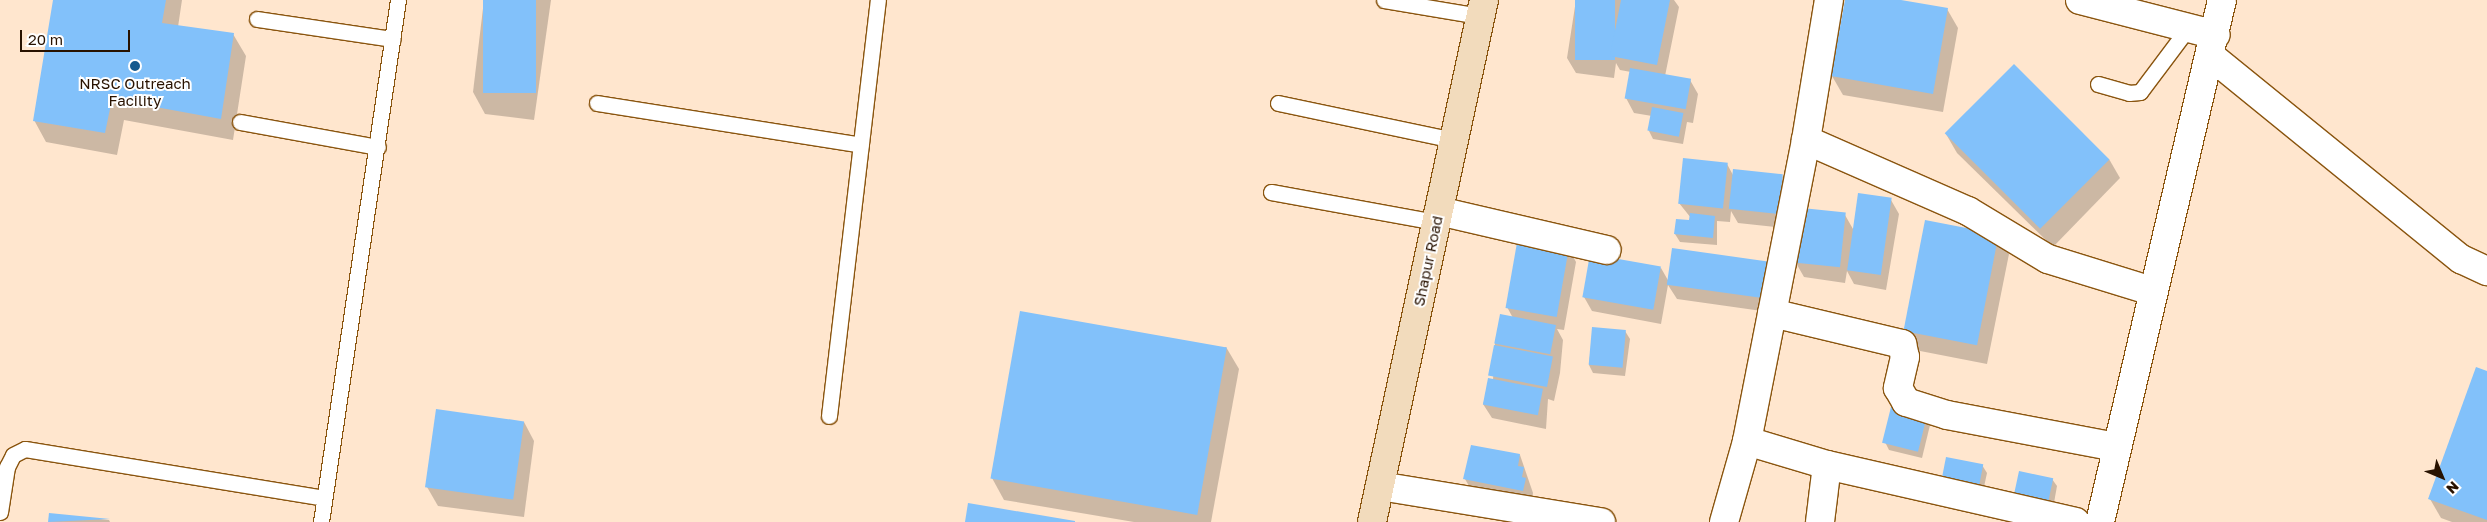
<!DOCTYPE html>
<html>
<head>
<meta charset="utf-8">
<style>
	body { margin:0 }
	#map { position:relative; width:2487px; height:522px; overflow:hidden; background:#ffe6ce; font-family:"Golos Text",sans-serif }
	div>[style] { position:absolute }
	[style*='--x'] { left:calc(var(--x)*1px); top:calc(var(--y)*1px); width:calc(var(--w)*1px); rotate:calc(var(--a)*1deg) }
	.shadow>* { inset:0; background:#0003 }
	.building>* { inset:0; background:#82c1fa; transform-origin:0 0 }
	.roads { filter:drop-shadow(1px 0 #8a550f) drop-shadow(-1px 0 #8a550f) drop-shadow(0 1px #8a550f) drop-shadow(0 -1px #8a550f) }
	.lane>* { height:15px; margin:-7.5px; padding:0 7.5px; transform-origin:7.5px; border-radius:7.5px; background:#fff }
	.street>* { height:28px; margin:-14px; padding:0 14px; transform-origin:14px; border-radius:14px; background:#fff }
	.secondary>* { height:28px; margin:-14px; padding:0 14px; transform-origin:14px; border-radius:14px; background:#f2dbbc }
	.dots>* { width:14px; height:14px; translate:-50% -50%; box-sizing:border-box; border:2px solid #fff; border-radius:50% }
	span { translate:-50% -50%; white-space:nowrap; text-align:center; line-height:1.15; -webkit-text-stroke:4px #fff; paint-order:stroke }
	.poi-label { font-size:15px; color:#281200 }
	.street-label { font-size:15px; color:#281200 }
	.north { position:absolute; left:2417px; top:452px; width:50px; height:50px; -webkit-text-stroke:4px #fff; paint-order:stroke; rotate:135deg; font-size:14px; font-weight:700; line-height:20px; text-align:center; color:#281200 }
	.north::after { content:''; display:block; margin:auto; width:18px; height:22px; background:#281200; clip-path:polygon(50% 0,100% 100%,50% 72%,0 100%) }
	.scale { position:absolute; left:20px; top:30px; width:110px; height:22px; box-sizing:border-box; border:2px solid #281200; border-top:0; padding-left:6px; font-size:15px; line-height:18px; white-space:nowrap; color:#281200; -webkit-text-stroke:4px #fff; paint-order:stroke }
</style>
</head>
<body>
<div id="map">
	<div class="shadow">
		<div style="clip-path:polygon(54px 0,182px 0,178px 27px,233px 34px,246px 56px,233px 140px,124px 120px,117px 155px,46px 142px,34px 120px)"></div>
		<div style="clip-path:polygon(484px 0,551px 0,534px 120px,485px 114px,473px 92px)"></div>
		<div style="clip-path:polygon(1576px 0,1674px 0,1679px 7px,1665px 76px,1690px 80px,1698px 94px,1693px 123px,1687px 122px,1683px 144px,1653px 139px,1649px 131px,1652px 116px,1634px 113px,1626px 98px,1631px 72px,1620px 70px,1616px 63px,1614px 78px,1576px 73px,1567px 58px)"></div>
		<div style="clip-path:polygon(1846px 0,1893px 0,1947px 9px,1958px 28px,1943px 112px,1843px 95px,1832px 76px)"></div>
		<div style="clip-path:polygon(1946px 134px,2109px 159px,2120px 178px,2053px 247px,1957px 153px)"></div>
		<div style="clip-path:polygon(1727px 164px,1733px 175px,1782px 176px,1790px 190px,1786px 228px,1738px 223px,1731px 211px,1730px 222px,1717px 221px,1717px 245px,1680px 242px,1675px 234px,1691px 218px,1679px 203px)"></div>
		<div style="clip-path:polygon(1891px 200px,1899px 214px,1886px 290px,1854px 284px,1847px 271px,1845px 283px,1804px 277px,1796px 263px,1845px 215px,1853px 229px)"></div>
		<div style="clip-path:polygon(1998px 235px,2009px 254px,1987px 364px,1915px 350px,1904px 331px)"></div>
		<div style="clip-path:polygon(1568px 247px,1576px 262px,1564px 330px,1557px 329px,1563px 340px,1560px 373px,1554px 401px,1548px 399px,1546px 429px,1492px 418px,1483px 404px,1493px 380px,1495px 343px,1513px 318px,1507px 307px)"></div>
		<div style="clip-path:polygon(1773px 263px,1776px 313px,1677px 299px,1668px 285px,1661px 324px,1592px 311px,1584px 297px,1661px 268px,1669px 282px)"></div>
		<div style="clip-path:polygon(1593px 328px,1625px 331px,1630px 339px,1625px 376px,1593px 373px,1589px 365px)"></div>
		<div style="clip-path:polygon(1226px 347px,1239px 369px,1211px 522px,1134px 522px,1004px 500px,992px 478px)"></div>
		<div style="clip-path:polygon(2487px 372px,2487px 522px,2452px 522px,2441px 518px,2430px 499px)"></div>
		<div style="clip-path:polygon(1893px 405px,1931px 421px,1922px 458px,1889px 450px,1885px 442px)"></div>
		<div style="clip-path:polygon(524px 422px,534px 441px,524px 517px,438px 506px,427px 487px)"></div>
		<div style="clip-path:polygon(1520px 455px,1533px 493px,1531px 505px,1473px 493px,1465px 479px)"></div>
		<div style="clip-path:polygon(1982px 465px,1987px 473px,1982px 496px,1946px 489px)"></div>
		<div style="clip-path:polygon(2020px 473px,2052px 479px,2057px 486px,2052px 514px)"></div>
		<div style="clip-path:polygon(50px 514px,109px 520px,110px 522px,49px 522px)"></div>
	</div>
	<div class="building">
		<div style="clip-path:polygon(53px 0,166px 0,162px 23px,234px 33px,221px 119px,112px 99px,105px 133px,33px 121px)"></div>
		<div style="left:483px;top:0;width:53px;height:93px"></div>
		<div style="left:1575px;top:0;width:40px;height:60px"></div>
		<div style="clip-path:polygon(1621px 0,1670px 0,1657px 65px,1610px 56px)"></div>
		<div style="clip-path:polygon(1845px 0,1901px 0,1948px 8px,1933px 94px,1831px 76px)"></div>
		<div style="left:2014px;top:64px;width:135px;height:98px;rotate:45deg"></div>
		<div style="left:1630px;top:68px;width:62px;height:31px;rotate:10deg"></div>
		<div style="left:1652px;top:107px;width:32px;height:24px;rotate:11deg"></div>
		<div style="left:1683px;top:158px;width:45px;height:46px;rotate:6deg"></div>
		<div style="left:1733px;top:169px;width:50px;height:40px;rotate:6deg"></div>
		<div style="left:1858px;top:193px;width:34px;height:78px;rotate:8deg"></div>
		<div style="left:1802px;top:208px;width:44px;height:55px;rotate:6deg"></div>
		<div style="clip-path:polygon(1690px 213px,1715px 216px,1713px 238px,1674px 234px,1676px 219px,1689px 220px)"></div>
		<div style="left:1925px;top:220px;width:75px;height:113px;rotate:11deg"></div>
		<div style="left:1518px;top:237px;width:52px;height:72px;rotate:10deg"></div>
		<div style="left:1672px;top:248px;width:102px;height:37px;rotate:8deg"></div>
		<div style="left:1590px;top:254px;width:72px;height:44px;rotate:10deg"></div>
		<div style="left:1020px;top:311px;width:210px;height:170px;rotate:10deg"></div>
		<div style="left:1500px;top:314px;width:57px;height:30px;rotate:11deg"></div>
		<div style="left:1592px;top:327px;width:34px;height:38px;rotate:5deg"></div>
		<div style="left:1494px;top:345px;width:60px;height:31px;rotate:11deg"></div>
		<div style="clip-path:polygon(2476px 367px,2487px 371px,2487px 520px,2428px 499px)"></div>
		<div style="left:1488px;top:378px;width:56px;height:27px;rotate:11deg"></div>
		<div style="left:1892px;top:403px;width:37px;height:41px;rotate:14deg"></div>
		<div style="left:436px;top:409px;width:89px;height:79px;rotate:8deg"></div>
		<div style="clip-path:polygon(1471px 445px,1520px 454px,1518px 466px,1524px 467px,1522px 477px,1526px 478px,1523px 491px,1463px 479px)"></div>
		<div style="left:1946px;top:457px;width:38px;height:25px;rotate:11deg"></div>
		<div style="left:2019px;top:471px;width:35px;height:30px;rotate:12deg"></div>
		<div style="clip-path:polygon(968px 503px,1075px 521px,1075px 522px,965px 522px)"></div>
		<div style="clip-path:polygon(49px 513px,110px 519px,48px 522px)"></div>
	</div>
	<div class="roads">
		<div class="lane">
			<div style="--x:1384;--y:0;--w:97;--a:9.5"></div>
			<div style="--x:257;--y:19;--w:137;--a:8.4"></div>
			<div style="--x:2098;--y:84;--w:32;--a:16"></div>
			<div style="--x:2129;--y:93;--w:11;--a:-5"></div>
			<div style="--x:2140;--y:92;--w:80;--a:-53.1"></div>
			<div style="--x:597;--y:103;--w:267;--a:9"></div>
			<div style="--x:1278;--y:103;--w:180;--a:11.9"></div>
			<div style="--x:240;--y:122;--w:140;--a:10.3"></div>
			<div style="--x:1271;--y:192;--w:168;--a:10.3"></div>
			<div style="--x:829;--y:416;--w:419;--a:-83.3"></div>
			<div style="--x:0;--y:512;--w:46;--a:-81.2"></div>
			<div style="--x:7;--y:467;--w:13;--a:-63"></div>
			<div style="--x:13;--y:455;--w:13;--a:-27"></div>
			<div style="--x:25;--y:449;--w:303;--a:9.3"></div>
			<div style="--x:321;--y:522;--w:528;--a:-81.61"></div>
		</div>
		<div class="street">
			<div style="--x:2080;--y:0;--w:140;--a:14.4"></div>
			<div style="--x:2212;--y:57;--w:321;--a:39.1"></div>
			<div style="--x:2461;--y:259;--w:29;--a:25"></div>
			<div style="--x:1806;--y:140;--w:177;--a:23.7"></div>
			<div style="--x:1968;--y:211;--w:93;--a:31"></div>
			<div style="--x:2048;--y:259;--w:109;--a:17.1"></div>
			<div style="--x:1439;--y:211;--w:172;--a:13.1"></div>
			<div style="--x:1772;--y:313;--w:134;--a:13.4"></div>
			<div style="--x:1902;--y:344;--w:13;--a:77"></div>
			<div style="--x:1905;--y:357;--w:32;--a:103"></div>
			<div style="--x:1898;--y:388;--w:16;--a:60"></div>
			<div style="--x:1906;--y:402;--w:43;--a:17.6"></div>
			<div style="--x:1947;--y:415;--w:172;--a:10.7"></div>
			<div style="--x:1747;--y:441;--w:84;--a:16.7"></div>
			<div style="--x:1827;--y:465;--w:255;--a:12.9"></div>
			<div style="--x:1380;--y:486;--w:224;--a:9.3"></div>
			<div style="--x:1724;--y:522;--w:84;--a:-74.1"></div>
			<div style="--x:1747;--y:441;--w:307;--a:-78.9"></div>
			<div style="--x:1806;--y:140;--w:142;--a:-80.7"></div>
			<div style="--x:1820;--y:522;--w:57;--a:-83"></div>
			<div style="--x:2100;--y:522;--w:536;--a:-76.85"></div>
		</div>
		<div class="secondary">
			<div style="--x:1372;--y:522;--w:534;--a:-77.89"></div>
		</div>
	</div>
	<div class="dots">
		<div style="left:135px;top:66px;background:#13598e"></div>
	</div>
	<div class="poi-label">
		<span style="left:135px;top:92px">NRSC Outreach<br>Facility</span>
	</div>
	<div class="street-label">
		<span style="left:1428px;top:261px;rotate:-78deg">Shapur Road</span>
	</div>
	<div class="north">N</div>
	<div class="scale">20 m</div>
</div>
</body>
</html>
